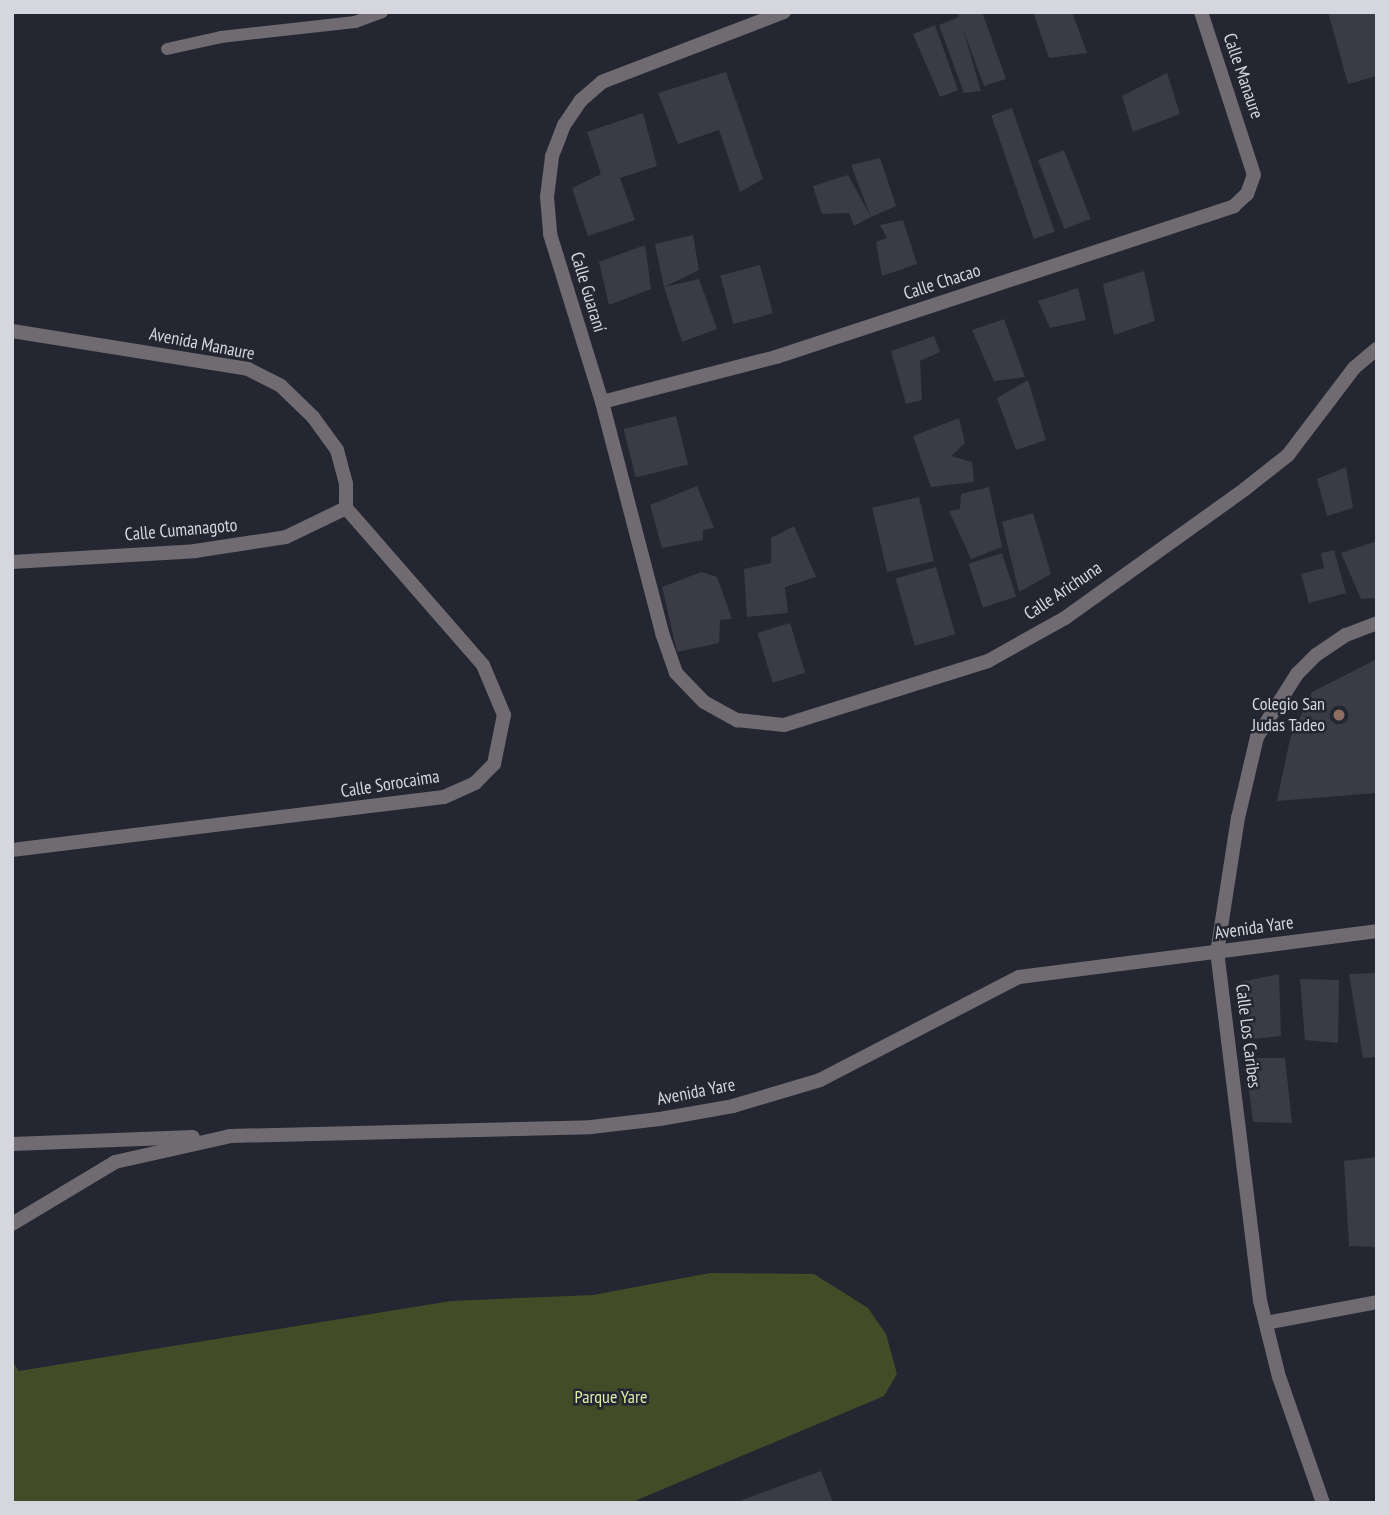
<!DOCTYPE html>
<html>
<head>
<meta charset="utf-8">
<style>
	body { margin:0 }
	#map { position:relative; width:1389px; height:1515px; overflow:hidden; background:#242631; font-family:"PT Sans Narrow",sans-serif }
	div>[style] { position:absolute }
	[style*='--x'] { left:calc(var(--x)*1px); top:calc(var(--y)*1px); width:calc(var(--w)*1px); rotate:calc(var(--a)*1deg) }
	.green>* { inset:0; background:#444b27 }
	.building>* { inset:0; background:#3b3b47; transform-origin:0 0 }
	.service>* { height:12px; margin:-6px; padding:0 6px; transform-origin:6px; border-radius:6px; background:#6f6b71 }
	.minor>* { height:14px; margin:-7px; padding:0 7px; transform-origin:7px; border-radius:7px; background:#6f6b71 }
	.dots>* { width:19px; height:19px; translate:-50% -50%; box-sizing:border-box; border:4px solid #242631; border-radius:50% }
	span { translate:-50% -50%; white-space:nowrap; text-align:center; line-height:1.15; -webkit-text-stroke:5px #242631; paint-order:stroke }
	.street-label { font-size:18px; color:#d6d7de }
	.poi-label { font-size:18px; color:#d6d7de }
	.right { translate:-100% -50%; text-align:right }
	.park-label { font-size:18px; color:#dfeda8 }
	.frame { position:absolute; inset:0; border:14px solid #d6d7de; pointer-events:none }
</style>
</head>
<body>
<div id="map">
	<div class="green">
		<div style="clip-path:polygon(710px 1273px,814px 1274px,868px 1308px,886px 1334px,897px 1374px,884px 1396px,630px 1503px,12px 1503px,12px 1361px,19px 1371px,451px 1301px,593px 1295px)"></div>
	</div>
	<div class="building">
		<div style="clip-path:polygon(957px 12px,982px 12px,1006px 79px,984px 86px,963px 29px,981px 91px,964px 93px,939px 25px,959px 17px)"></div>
		<div style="clip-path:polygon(1033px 12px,1072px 12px,1087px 53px,1049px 58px)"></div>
		<div style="clip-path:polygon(1328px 12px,1377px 12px,1377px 76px,1348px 84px)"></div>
		<div style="clip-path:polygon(935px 25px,958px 90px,940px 97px,913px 34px)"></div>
		<div style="clip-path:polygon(726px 72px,763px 179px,740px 192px,719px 130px,678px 144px,658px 93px)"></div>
		<div style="clip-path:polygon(1167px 73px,1180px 114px,1133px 132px,1122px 96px)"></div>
		<div style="left:1012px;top:108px;width:131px;height:22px;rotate:71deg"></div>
		<div style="clip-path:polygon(643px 113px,657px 166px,620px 178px,635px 220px,588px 236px,572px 188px,601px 174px,587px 132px)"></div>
		<div style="left:1064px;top:150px;width:74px;height:28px;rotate:69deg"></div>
		<div style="clip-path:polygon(880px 158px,896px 206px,871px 217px,851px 165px)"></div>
		<div style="clip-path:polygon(848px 175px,871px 217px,854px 226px,849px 213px,822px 214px,813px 186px)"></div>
		<div style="clip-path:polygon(903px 220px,917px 264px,882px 276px,876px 242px,887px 238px,880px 225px)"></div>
		<div style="clip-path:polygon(693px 235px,699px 270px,664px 287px,699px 279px,717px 329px,682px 342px,664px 287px,655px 244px)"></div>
		<div style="clip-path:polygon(645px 245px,651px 289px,609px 305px,599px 262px)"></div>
		<div style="left:760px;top:265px;width:50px;height:41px;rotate:75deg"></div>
		<div style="clip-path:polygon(1144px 271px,1155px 321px,1114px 335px,1103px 284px)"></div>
		<div style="clip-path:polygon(1078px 288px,1086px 320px,1050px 328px,1038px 301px)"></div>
		<div style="clip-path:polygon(1004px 319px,1025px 377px,994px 381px,972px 330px)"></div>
		<div style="clip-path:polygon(934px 336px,940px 352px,920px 361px,922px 400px,906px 404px,891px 351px)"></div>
		<div style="clip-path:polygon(1028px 380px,1046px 440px,1016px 450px,997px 398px)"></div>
		<div style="left:676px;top:416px;width:50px;height:54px;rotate:76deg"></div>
		<div style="clip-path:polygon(959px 418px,965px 443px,951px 456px,972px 462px,974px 482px,931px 487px,913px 436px)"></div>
		<div style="clip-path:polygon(1346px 467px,1353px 508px,1327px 516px,1317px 479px)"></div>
		<div style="clip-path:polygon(697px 486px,714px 528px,703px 530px,703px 540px,662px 548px,650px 505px)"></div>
		<div style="clip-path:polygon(989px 487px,1002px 547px,971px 559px,949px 511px,960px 509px,961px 494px)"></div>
		<div style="left:919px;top:497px;width:66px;height:48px;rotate:77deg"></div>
		<div style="clip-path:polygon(1033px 513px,1051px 574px,1019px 592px,1002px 522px)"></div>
		<div style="clip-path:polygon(794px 526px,816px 577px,785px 587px,788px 613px,747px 617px,744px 569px,771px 563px,771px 538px)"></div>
		<div style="clip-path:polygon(1377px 541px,1377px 598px,1361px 599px,1341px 553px)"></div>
		<div style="clip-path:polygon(1334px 550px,1346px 593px,1309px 603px,1301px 574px,1324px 568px,1321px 553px)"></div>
		<div style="left:1002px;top:553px;width:46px;height:35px;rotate:72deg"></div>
		<div style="left:936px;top:567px;width:70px;height:42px;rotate:74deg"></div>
		<div style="clip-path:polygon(701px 572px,717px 577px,732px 619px,720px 620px,719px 643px,677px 652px,662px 587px)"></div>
		<div style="left:790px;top:623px;width:52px;height:34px;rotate:73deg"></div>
		<div style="clip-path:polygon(1377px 659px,1377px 793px,1277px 801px,1290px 739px,1312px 692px)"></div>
		<div style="clip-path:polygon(1377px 973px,1377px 1057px,1363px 1058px,1349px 974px)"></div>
		<div style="clip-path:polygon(1279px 974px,1281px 1036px,1244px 1040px,1240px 982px)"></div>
		<div style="clip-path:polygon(1300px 979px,1339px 980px,1338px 1043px,1305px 1040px)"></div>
		<div style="clip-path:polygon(1245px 1058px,1285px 1058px,1292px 1123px,1253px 1122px)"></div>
		<div style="clip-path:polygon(1377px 1157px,1377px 1247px,1349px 1246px,1344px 1161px)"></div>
		<div style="clip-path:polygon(821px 1471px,833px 1503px,737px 1503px,737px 1502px)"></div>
	</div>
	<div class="service">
		<div style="--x:167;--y:49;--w:55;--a:-12.5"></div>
		<div style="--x:221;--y:37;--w:135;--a:-6.4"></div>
		<div style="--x:355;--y:22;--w:29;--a:-20"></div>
	</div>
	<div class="minor">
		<div style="--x:784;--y:12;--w:195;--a:159"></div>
		<div style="--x:602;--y:82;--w:28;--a:139"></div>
		<div style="--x:581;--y:100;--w:30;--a:124"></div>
		<div style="--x:564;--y:125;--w:34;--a:111"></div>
		<div style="--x:552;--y:157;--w:40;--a:97.1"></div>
		<div style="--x:547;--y:197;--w:37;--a:85"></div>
		<div style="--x:550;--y:234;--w:176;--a:72.8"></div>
		<div style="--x:602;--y:402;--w:239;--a:75.4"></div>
		<div style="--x:662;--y:633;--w:42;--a:70.7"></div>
		<div style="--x:676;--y:673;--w:40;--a:46"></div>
		<div style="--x:704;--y:702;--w:38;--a:29"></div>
		<div style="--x:737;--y:720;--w:47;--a:6.1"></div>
		<div style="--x:784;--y:725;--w:214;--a:-17.4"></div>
		<div style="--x:988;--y:661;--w:88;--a:-29.2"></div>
		<div style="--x:1065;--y:618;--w:221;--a:-35.6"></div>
		<div style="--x:1245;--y:489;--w:55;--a:-38.3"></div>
		<div style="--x:1288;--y:455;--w:109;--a:-52.8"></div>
		<div style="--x:1354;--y:368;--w:30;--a:-40"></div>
		<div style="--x:12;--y:331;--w:239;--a:9.1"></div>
		<div style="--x:248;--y:369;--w:37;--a:27"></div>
		<div style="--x:281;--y:386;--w:45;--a:44.1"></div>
		<div style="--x:313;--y:417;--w:41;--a:54"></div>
		<div style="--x:337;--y:450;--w:35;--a:75"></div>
		<div style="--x:346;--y:484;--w:24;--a:90"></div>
		<div style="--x:602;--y:402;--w:180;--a:-14.5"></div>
		<div style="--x:776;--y:357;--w:482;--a:-18.2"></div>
		<div style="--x:1234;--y:206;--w:18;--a:-43"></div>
		<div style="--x:1247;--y:194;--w:20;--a:-70"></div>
		<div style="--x:1254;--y:175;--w:171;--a:-108"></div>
		<div style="--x:12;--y:562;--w:183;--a:-3.4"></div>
		<div style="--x:195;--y:551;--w:92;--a:-8.7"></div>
		<div style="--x:286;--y:537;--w:67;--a:-25.8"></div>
		<div style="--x:12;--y:850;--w:435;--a:-7"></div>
		<div style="--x:444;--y:797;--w:34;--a:-24"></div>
		<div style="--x:475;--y:783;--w:27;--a:-45"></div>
		<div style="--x:494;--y:764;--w:50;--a:-78.5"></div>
		<div style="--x:504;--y:715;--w:54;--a:-112.8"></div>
		<div style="--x:483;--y:665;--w:208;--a:-131.1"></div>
		<div style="--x:12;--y:1144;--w:181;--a:-2.2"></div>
		<div style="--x:12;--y:1224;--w:120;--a:-31"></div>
		<div style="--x:115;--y:1162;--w:118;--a:-12.7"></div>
		<div style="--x:230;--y:1136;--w:361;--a:-1.4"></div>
		<div style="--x:591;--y:1127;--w:69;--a:-6.6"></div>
		<div style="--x:660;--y:1119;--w:74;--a:-10.1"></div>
		<div style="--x:733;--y:1106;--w:91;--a:-16.6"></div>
		<div style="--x:820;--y:1080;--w:224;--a:-27.4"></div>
		<div style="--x:1019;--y:977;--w:361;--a:-7.3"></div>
		<div style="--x:1266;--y:1323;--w:113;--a:-10.7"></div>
		<div style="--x:1323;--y:1503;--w:133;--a:-109.2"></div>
		<div style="--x:1279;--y:1377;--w:78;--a:-104"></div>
		<div style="--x:1260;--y:1301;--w:351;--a:-97"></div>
		<div style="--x:1217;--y:953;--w:137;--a:-81.2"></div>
		<div style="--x:1238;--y:818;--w:83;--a:-76.8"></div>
		<div style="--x:1257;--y:737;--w:75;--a:-57.6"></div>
		<div style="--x:1297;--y:674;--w:27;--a:-45"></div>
		<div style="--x:1316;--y:655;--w:36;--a:-34"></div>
		<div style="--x:1346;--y:635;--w:33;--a:-21"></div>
	</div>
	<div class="dots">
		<div style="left:1339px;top:715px;background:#8d6e63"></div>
	</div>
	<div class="street-label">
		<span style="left:1243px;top:76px;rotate:71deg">Calle Manaure</span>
		<span style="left:942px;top:282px;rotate:-18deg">Calle Chacao</span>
		<span style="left:588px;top:292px;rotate:73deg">Calle Guaraní</span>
		<span style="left:202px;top:344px;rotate:11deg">Avenida Manaure</span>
		<span style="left:181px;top:530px;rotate:-5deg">Calle Cumanagoto</span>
		<span style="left:1063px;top:591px;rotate:-34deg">Calle Arichuna</span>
		<span style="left:390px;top:784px;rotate:-9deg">Calle Sorocaima</span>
		<span style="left:1254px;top:928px;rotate:-8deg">Avenida Yare</span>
		<span style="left:1248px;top:1036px;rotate:83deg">Calle Los Caribes</span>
		<span style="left:696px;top:1092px;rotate:-11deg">Avenida Yare</span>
	</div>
	<div class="poi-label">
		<span class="right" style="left:1325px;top:715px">Colegio San<br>Judas Tadeo</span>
	</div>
	<div class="park-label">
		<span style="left:611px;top:1397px">Parque Yare</span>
	</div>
	<div class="frame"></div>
</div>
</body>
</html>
